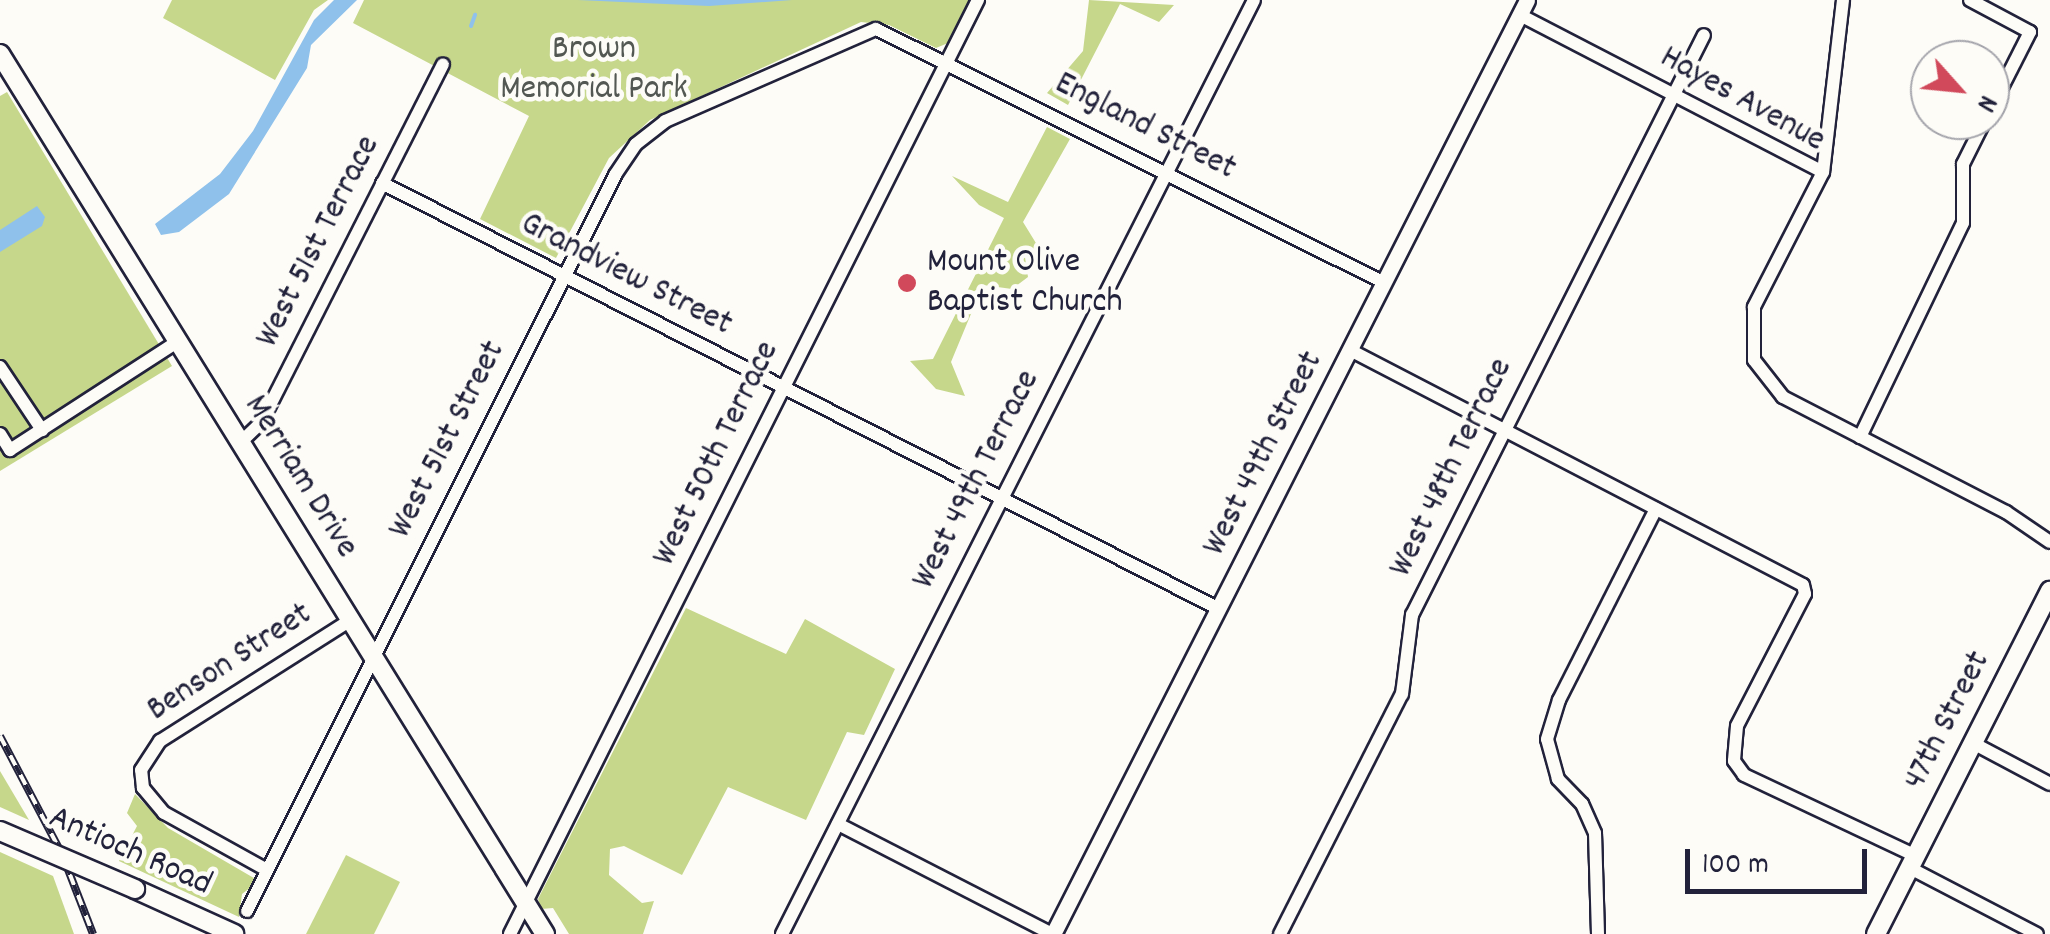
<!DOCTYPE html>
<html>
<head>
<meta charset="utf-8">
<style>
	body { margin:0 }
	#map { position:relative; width:2050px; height:934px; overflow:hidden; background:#fdfcf7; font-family:Dekko,sans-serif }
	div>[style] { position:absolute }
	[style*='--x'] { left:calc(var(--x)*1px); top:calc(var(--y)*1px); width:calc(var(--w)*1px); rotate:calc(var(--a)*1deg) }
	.green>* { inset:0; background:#c6d78b }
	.water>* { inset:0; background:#8fc1eb }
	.stream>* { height:4px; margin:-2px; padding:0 2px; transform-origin:2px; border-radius:2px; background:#8fc1eb }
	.roads { filter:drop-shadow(2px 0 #22223b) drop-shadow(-2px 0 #22223b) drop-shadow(0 2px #22223b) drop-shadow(0 -2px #22223b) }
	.minor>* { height:12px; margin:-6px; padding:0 6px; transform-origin:6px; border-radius:6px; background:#fdfcf7 }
	.tertiary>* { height:15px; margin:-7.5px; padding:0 7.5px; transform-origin:7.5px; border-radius:7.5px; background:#fdfcf7 }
	.secondary>* { height:18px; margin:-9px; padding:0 9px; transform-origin:9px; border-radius:9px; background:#fdfcf7 }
	.rail>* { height:8px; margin-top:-4px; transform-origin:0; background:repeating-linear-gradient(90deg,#fdfcf7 0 11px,#22223b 0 22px); box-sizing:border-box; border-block:2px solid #22223b }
	.bridges { filter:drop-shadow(2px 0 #22223b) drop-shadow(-2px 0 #22223b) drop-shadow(0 2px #22223b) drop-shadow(0 -2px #22223b) }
	.secondary-bridge>* { height:18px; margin:-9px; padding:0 9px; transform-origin:9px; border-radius:9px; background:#fdfcf7 }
	.dots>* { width:28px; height:28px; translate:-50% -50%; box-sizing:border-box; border:5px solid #fdfcf7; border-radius:50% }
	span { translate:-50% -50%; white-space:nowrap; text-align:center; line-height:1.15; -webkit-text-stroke:9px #fdfcf7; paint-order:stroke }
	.park-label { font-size:35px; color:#535853 }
	.street-label { font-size:35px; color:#22223b }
	.poi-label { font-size:35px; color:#22223b }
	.left { translate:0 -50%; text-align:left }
	.north { position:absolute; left:1910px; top:40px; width:100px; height:100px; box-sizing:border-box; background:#fdfcf7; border:2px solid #a5a5ac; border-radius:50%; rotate:117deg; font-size:28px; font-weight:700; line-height:40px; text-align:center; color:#22223b }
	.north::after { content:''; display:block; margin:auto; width:35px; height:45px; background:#d1495b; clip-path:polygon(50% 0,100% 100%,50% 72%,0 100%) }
	.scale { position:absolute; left:1685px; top:849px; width:182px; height:45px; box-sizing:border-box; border:5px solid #22223b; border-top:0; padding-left:12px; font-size:30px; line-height:35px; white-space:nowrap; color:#22223b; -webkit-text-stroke:8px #fdfcf7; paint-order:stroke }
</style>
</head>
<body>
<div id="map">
	<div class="green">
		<div style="clip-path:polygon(172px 0,328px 0,314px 10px,275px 80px,163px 18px)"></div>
		<div style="clip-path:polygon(364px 0,970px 0,948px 43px,936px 48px,889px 25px,861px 22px,650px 120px,609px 158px,556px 258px,480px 219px,529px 116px,353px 23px)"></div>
		<div style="clip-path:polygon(1089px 0,1174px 5px,1159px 22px,1120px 4px,1068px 105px,1047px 93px,1083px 51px)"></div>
		<div style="clip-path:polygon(7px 92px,172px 366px,0 471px,0 96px)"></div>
		<div style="clip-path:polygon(1047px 127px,1070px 139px,1023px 222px,1039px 248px,1024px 251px,1028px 277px,1012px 289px,983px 285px,951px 362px,965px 396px,936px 389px,910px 361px,933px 359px,1004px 218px,979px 205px,952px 176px,1008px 202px)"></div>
		<div style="clip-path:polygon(686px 608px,786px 654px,805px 619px,895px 669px,864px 735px,847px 732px,806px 820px,728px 787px,682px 875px,624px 846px,610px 849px,609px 875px,642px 903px,654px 901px,643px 934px,569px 934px,553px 908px,541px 909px,538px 899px)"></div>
		<div style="clip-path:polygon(0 771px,29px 820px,0 807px)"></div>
		<div style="clip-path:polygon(135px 794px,168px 828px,259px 881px,242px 894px,239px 917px,119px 861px,137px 826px,127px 813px)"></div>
		<div style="clip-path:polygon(0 852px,53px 876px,74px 934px,0 934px)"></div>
		<div style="clip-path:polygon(346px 855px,400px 882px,374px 934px,306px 934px)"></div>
	</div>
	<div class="water">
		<div style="clip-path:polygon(357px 0,311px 45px,307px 68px,229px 194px,179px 232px,161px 235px,155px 224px,220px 174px,253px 131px,314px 20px,334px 0)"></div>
		<div style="clip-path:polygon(578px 0,792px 0,709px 6px)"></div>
		<div style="clip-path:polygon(37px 206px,45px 217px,42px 226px,0 252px,0 230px)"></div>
	</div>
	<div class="stream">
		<div style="--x:471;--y:26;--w:12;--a:-70"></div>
	</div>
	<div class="roads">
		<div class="minor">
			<div style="--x:1843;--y:0;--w:173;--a:96.6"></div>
			<div style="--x:1823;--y:172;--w:152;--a:117.1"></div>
			<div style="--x:1754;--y:307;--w:53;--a:90"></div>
			<div style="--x:1754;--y:360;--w:47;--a:51.9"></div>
			<div style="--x:1783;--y:397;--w:251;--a:27.3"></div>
			<div style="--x:2006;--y:512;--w:53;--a:34.3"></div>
			<div style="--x:1970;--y:0;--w:68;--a:28.1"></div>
			<div style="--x:2030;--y:32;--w:89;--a:116.9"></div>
			<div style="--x:1520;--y:15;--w:341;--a:27.4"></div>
			<div style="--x:382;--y:183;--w:939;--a:26.97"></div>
			<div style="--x:1350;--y:350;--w:510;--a:27.42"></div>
			<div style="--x:1803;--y:585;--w:9;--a:77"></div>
			<div style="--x:1805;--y:594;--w:148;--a:117.3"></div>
			<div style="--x:1737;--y:726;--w:35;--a:95"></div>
			<div style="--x:1734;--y:761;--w:17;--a:54"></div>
			<div style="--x:1744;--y:775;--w:190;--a:25.2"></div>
			<div style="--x:0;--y:367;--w:76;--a:56.3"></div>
			<div style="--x:0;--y:434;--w:19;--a:58"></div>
			<div style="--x:10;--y:450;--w:199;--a:-32.9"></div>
			<div style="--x:1860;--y:437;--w:237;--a:-64.3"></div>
			<div style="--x:1963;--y:223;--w:59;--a:-90"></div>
			<div style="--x:1963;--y:164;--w:49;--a:-63.4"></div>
			<div style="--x:241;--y:442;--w:28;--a:-44"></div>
			<div style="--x:261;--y:423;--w:402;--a:-63.1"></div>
			<div style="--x:1973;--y:743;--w:87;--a:28"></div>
			<div style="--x:838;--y:824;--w:241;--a:27.2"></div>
			<div style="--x:1910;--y:868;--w:143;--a:27.5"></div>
			<div style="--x:267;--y:870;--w:118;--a:-151"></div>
			<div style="--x:164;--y:813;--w:33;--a:-130"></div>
			<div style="--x:143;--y:788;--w:18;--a:-96"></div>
			<div style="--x:141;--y:770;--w:35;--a:-57"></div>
			<div style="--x:160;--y:741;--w:226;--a:-32.4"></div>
			<div style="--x:247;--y:911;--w:823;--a:-63.43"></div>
			<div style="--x:615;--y:175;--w:37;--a:-56"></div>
			<div style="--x:636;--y:144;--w:37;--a:-38"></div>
			<div style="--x:665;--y:121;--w:230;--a:-23.6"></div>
			<div style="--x:876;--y:29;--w:569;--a:26.52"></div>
			<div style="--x:510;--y:934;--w:1045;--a:-63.39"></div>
			<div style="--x:782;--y:934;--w:1046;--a:-63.19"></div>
			<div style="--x:1280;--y:934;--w:269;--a:-63.1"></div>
			<div style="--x:1402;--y:694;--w:80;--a:-82.8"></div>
			<div style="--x:1412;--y:615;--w:649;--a:-63.28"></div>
			<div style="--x:1598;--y:934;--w:101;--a:-91.7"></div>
			<div style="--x:1595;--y:833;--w:32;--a:-114"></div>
			<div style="--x:1582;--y:804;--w:35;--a:-134"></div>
			<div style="--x:1558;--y:779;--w:41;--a:-105.4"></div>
			<div style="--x:1547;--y:739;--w:41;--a:-72.9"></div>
			<div style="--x:1559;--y:700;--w:214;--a:-63.1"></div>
		</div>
		<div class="tertiary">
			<div style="--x:1053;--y:934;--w:1047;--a:-63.09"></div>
		</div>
		<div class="secondary">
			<div style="--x:0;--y:54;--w:1035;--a:58.23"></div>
			<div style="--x:135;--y:889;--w:109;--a:24.4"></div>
			<div style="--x:1876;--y:934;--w:385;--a:-63.1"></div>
		</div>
	</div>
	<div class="rail">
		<div style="--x:0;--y:736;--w:133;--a:62.3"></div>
		<div style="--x:62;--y:854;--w:86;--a:68.8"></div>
	</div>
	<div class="bridges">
		<div class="secondary-bridge">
			<div style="--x:0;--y:831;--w:147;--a:23.2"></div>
		</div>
	</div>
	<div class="dots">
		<div style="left:907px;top:283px;background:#d1495b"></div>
	</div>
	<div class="park-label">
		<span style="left:594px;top:70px">Brown<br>Memorial Park</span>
	</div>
	<div class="street-label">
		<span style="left:1742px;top:100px;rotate:29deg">Hayes Avenue</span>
		<span style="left:1145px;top:127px;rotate:27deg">England Street</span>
		<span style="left:319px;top:242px;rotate:-63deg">West 51st Terrace</span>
		<span style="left:626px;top:275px;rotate:27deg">Grandview Street</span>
		<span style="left:448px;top:440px;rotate:-63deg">West 51st Street</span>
		<span style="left:717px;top:454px;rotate:-64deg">West 50th Terrace</span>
		<span style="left:1264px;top:454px;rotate:-63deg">West 49th Street</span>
		<span style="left:1452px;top:468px;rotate:-64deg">West 48th Terrace</span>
		<span style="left:300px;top:477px;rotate:58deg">Merriam Drive</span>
		<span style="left:977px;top:480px;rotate:-63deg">West 49th Terrace</span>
		<span style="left:230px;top:663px;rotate:-33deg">Benson Street</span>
		<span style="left:1948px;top:721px;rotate:-63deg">47th Street</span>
		<span style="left:130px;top:852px;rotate:24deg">Antioch Road</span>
	</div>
	<div class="poi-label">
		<span class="left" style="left:927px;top:283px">Mount Olive<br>Baptist Church</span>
	</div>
	<div class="north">N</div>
	<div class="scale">100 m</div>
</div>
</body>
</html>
